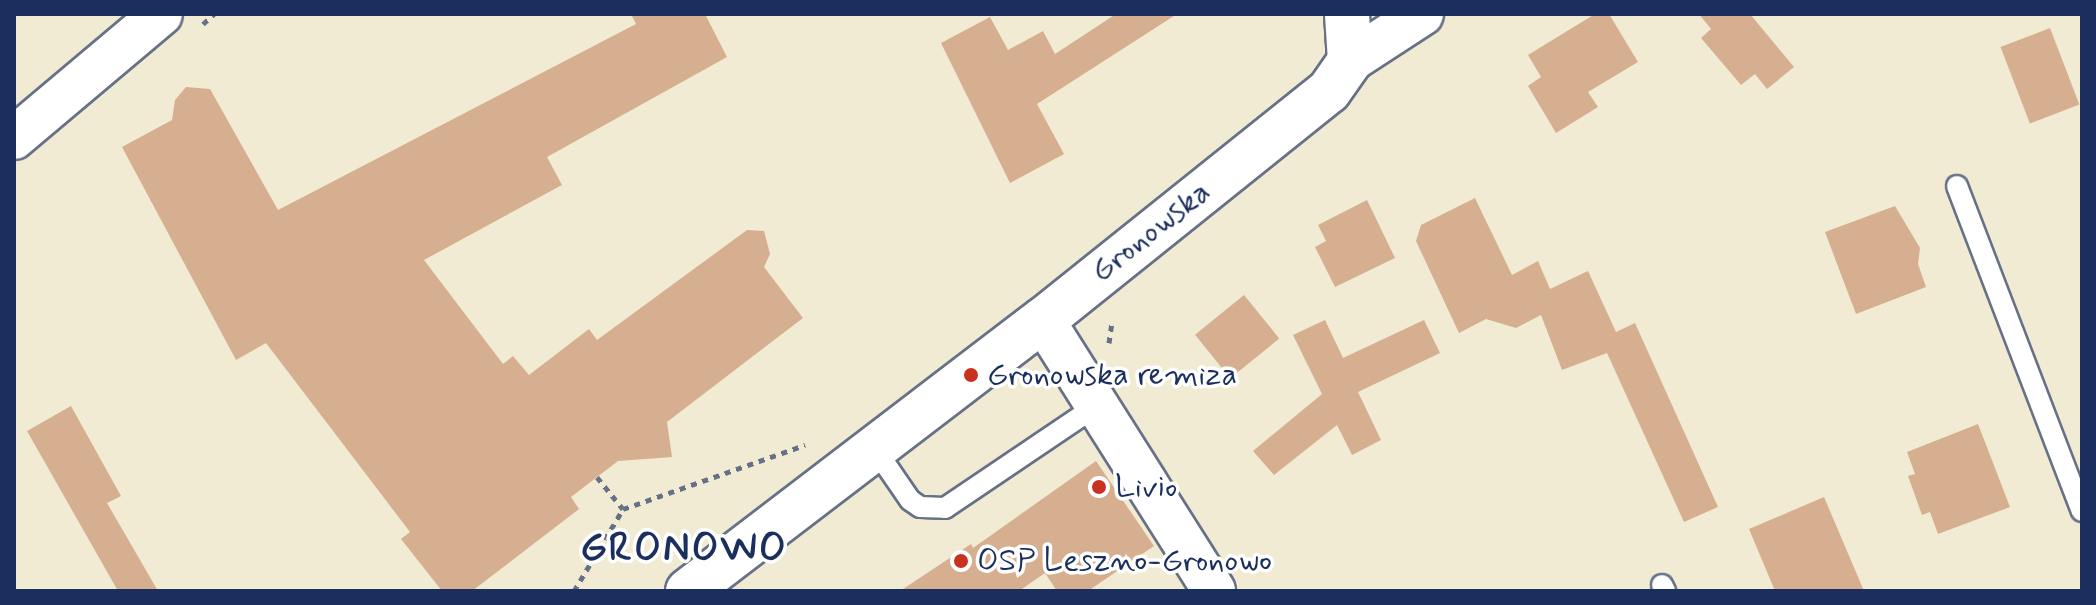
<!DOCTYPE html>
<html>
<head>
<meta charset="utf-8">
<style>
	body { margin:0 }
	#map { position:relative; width:2096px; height:605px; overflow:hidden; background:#f0ebd2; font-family:Mynerve,sans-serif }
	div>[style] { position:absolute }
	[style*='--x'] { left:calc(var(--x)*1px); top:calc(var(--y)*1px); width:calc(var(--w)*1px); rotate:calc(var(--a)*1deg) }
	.building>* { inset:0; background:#d6af90; transform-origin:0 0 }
	.path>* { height:5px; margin-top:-2.5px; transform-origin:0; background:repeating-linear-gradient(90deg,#667187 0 6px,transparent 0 12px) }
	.roads { filter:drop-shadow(2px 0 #667187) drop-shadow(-2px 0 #667187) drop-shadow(0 2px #667187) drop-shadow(0 -2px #667187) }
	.service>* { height:20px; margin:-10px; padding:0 10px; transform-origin:10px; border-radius:10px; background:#fff }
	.minor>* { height:42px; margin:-21px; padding:0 21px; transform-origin:21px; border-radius:21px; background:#fff }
	.tertiary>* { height:44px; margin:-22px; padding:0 22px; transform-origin:22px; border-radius:22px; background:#fff }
	.dots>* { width:22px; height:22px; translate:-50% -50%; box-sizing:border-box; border:4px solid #fff; border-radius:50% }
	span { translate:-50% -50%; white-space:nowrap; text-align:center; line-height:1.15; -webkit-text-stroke:7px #fff; paint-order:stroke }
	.street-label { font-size:32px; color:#1b2f5e }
	.poi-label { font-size:32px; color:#1b2f5e }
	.left { translate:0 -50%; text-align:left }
	.district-label { font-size:40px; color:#1b2f5e; font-weight:700; letter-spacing:2px }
	.frame { position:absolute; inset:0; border:16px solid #1b2f5e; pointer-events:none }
</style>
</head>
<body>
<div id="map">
	<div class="building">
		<div style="clip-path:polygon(631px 14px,705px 14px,727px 57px,547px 157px,562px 185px,424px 260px,503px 364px,513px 356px,529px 375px,589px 329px,597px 340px,747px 230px,764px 231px,770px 254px,764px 267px,803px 318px,667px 422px,672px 457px,618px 461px,571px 497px,579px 509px,472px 591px,442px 591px,401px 539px,410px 532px,266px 343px,236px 360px,122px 147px,172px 120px,175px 100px,186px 87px,210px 89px,278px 210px,636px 24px)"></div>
		<div style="clip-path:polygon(1116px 14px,1177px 14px,1037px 104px,1064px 154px,1010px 183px,941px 43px,990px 17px,1008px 50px,1043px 31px,1055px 54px)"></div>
		<div style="clip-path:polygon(1595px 14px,1609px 14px,1638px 62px,1588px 92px,1598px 107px,1556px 133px,1528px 86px,1541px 77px,1528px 55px)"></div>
		<div style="clip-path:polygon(1699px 14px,1750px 14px,1794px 67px,1767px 89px,1755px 74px,1741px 85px,1701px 38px,1711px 29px)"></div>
		<div style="left:2050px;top:28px;width:82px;height:53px;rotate:69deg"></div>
		<div style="clip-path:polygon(1475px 198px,1512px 275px,1538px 261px,1550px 289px,1588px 271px,1616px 332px,1635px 323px,1718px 507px,1684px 522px,1607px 353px,1562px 370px,1541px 315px,1516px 328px,1486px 319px,1459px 333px,1416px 241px,1421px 225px)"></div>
		<div style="clip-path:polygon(1367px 200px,1395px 258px,1335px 287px,1315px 247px,1326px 241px,1318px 225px)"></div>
		<div style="clip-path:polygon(1895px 206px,1920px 248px,1918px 264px,1926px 287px,1856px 314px,1825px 232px)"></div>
		<div style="left:1244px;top:295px;width:56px;height:63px;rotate:51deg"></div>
		<div style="clip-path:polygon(1325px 320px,1343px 358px,1424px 320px,1440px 353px,1358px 392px,1381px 440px,1352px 455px,1337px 425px,1274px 475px,1253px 451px,1322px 394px,1293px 335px)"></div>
		<div style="clip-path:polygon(71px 406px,121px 496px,107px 503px,158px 591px,118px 591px,27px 431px)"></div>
		<div style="clip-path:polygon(1978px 424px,2010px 507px,1938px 534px,1930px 512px,1922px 515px,1908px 476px,1915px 474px,1907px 452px)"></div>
		<div style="clip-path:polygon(1096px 461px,1154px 546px,1088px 591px,1057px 591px,1045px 573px,1019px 591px,900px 591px,971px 544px,973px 548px)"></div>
		<div style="clip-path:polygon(1824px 497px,1864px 591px,1775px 591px,1749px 529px)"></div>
	</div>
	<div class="path">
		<div style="--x:203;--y:24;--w:15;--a:-42"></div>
		<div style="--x:1109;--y:343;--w:22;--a:-82"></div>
		<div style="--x:597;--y:477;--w:41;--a:50.9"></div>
		<div style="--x:574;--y:591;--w:96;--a:-59.1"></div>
		<div style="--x:623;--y:509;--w:193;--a:-19.4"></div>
	</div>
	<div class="roads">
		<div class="service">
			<div style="--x:1957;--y:186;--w:348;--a:69"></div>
			<div style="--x:875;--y:449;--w:62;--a:55.5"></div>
			<div style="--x:910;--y:500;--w:12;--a:35"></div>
			<div style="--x:920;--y:507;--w:25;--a:2"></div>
			<div style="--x:945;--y:508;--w:181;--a:-34"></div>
			<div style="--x:1662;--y:585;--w:7;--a:63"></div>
		</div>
		<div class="minor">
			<div style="--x:1350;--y:61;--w:86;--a:-33.1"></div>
			<div style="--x:14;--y:138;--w:192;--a:-40.1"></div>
			<div style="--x:1043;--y:320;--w:320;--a:57.7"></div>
		</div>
		<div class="tertiary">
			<div style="--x:688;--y:591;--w:447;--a:-37.4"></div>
			<div style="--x:1043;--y:320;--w:366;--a:-38.7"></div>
			<div style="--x:1329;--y:91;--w:37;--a:-55"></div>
			<div style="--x:1350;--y:61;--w:47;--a:-93.7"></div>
		</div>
	</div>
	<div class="dots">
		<div style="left:971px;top:375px;background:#c8321e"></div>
		<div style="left:1099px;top:487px;background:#c8321e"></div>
		<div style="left:961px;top:561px;background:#c8321e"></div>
	</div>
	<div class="street-label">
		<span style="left:1151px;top:232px;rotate:-38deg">Gronowska</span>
	</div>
	<div class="poi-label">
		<span class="left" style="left:987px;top:375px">Gronowska remiza</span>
		<span class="left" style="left:1115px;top:487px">Livio</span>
		<span class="left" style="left:977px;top:561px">OSP Leszno-Gronowo</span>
	</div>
	<div class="district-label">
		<span style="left:684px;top:549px">GRONOWO</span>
	</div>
	<div class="frame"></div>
</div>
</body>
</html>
